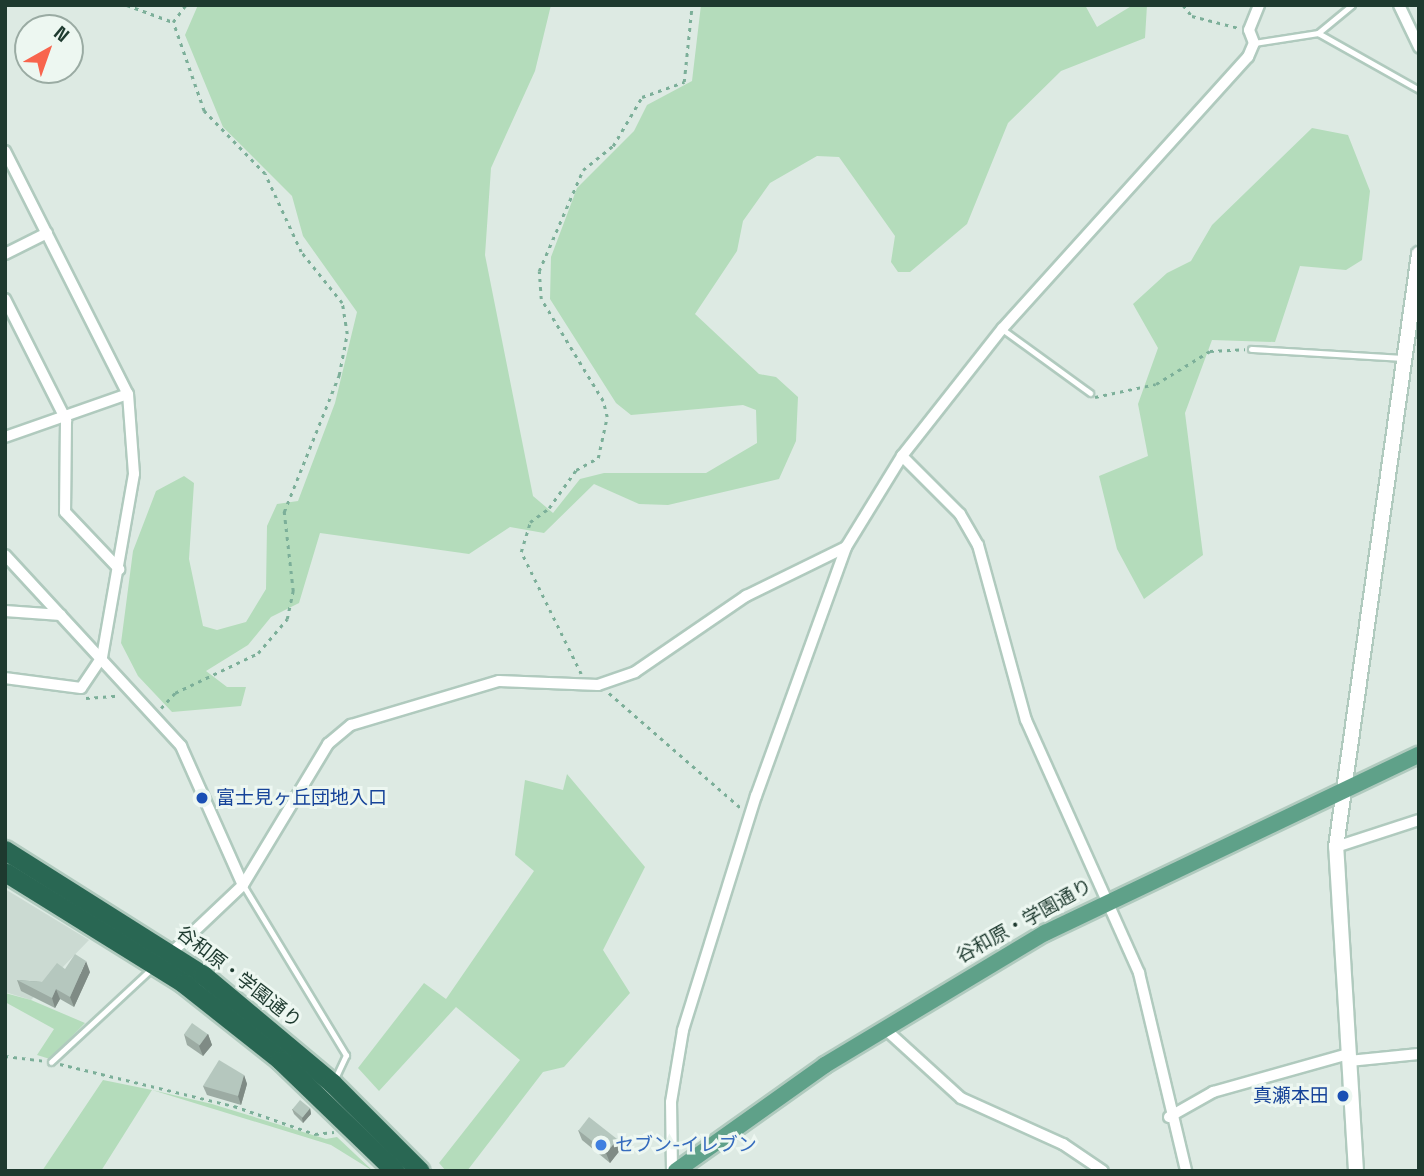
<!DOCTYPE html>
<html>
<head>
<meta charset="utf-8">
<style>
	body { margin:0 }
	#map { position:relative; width:1424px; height:1176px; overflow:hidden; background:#ddeae3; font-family:"Space Grotesk","Noto Sans JP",sans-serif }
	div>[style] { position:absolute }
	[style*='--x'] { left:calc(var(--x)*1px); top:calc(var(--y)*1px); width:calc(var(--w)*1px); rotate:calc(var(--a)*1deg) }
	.built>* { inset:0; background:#cbdad2 }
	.green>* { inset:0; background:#b4dcbb }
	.path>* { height:2.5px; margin-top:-1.25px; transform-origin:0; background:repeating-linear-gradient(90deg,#7caf99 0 3.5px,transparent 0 8.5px) }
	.roads { filter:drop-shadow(2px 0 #b0cabe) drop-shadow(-2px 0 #b0cabe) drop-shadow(0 2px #b0cabe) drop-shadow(0 -2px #b0cabe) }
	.lane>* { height:5px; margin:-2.5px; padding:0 2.5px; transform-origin:2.5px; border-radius:2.5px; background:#fff }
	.street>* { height:10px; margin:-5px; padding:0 5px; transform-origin:5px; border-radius:5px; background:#fff }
	.secondary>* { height:14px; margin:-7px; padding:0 7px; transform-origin:7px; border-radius:7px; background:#fff }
	.primary>* { height:16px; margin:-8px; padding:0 8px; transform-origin:8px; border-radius:8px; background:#5fa189 }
	.highway>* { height:19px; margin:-9.5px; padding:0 9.5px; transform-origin:9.5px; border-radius:9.5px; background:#296753 }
	.wall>* { inset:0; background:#9caba3 }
	.shaded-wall>* { inset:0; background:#7f8b85 }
	.building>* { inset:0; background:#b5c7be; transform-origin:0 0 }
	.dots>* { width:19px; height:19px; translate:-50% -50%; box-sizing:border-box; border:4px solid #edf7f1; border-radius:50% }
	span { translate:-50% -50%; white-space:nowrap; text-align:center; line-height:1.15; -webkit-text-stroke:6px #edf7f1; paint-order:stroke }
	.transit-label { font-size:19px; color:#164399 }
	.left { translate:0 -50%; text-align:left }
	.right { translate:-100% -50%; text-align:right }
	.street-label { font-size:19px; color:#1e3a2f }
	.shop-label { font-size:19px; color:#366cbe }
	.frame { position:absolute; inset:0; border:7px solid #1e3a2f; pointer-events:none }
	.north { position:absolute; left:14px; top:14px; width:70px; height:70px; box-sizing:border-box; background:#edf7f1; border:2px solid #9aaba3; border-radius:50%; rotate:40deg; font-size:19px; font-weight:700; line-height:28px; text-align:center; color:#1e3a2f }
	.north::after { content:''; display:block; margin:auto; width:24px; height:32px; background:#f8644d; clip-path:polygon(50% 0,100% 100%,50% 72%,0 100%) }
</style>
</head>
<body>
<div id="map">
	<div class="built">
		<div style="clip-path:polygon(5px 889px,89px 940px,31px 1000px,5px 992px)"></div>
	</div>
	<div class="green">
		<div style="clip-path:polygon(198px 5px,551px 5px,535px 71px,491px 168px,485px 255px,533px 496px,553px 513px,580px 479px,604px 473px,706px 473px,757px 443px,756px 410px,743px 405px,631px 415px,616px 403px,550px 299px,551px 257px,577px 188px,634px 131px,647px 105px,692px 81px,701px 5px,1085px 5px,1097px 27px,1133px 5px,1147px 5px,1145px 38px,1061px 71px,1008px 123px,967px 224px,910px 272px,898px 272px,891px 262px,895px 236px,839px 157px,817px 156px,770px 183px,743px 221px,737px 251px,695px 314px,759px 374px,776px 377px,798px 397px,796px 441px,779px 479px,668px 505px,639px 504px,594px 484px,544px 533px,510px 527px,469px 554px,320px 533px,299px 603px,271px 617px,248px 645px,206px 671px,227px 687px,246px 687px,241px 706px,172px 712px,138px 676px,121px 643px,133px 551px,156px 491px,184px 476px,194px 483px,189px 559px,203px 626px,217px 630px,246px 622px,266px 589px,267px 526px,277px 504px,298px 501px,335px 403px,357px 312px,303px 236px,292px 196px,223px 127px,185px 35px)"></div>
		<div style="clip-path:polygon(1312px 128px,1348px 135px,1370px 191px,1362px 260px,1346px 270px,1300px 266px,1275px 342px,1212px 340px,1185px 413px,1203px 555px,1144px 599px,1117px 549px,1099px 476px,1148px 456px,1138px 404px,1158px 348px,1133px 304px,1167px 273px,1191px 261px,1212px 225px)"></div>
		<div style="clip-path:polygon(567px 774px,645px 867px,603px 950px,630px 993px,564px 1067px,543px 1072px,467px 1171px,446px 1171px,439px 1163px,520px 1060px,456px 1007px,379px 1091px,358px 1068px,424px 983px,446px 999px,534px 871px,515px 855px,525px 780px,563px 790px)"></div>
		<div style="clip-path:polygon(5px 993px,31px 1000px,85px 1023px,50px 1059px,37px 1055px,54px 1029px,5px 1002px)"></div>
		<div style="clip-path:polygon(103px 1080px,152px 1090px,212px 1104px,326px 1139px,337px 1137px,373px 1171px,331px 1145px,152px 1090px,101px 1171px,42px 1171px)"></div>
	</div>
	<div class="path">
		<div style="--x:127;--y:5;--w:49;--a:20.3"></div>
		<div style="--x:1183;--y:5;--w:14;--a:51"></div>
		<div style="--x:1192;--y:16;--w:49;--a:14.3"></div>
		<div style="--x:173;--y:22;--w:21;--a:-53"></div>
		<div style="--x:1095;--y:397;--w:62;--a:-12"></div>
		<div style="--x:1156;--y:384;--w:63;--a:-31.4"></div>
		<div style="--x:1210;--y:351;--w:35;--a:-3"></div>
		<div style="--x:581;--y:674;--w:136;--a:-116.2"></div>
		<div style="--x:521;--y:552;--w:31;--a:-73"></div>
		<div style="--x:530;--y:522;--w:24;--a:-36"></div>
		<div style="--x:549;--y:508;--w:47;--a:-54.6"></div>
		<div style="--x:576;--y:470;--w:25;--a:-29"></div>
		<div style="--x:598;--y:458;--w:42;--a:-77.6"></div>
		<div style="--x:607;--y:417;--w:16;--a:-104"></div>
		<div style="--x:603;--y:401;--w:119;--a:-121.3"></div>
		<div style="--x:541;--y:299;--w:28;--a:-94"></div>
		<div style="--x:539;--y:271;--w:110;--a:-66.5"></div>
		<div style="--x:583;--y:170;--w:38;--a:-39"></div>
		<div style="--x:613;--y:146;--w:57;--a:-59.4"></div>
		<div style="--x:642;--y:97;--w:45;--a:-19.7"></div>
		<div style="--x:684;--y:82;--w:77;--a:-84.1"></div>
		<div style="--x:609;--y:693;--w:175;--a:41.1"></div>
		<div style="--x:86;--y:698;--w:31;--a:-4"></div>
		<div style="--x:161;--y:708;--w:21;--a:-47"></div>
		<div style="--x:175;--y:693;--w:92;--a:-25.7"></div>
		<div style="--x:258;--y:653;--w:45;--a:-49.5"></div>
		<div style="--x:287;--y:619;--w:29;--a:-78"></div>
		<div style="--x:293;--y:591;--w:80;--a:-96.5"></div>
		<div style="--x:284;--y:512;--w:148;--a:-68.1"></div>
		<div style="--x:339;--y:375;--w:42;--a:-79"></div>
		<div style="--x:347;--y:334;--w:31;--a:-99"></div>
		<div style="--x:342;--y:303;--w:65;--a:-128.8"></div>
		<div style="--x:301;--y:252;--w:86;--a:-114.8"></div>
		<div style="--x:265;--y:174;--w:88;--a:-134.1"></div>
		<div style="--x:204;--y:111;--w:94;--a:-109.2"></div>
		<div style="--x:5;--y:1056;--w:38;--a:7"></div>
		<div style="--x:60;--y:1064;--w:179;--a:13.6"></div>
		<div style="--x:234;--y:1106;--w:86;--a:19.1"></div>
		<div style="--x:315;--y:1134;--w:19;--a:-6"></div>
	</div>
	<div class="roads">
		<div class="lane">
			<div style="--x:1318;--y:33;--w:116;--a:29.4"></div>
			<div style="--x:1254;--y:43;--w:65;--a:-8.9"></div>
			<div style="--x:1318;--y:33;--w:44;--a:-39.5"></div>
			<div style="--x:1002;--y:329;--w:109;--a:36"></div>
			<div style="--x:1251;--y:349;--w:150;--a:3.4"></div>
			<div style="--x:243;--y:885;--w:199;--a:58.8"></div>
			<div style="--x:346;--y:1055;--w:29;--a:115"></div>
			<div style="--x:51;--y:1062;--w:138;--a:-42.9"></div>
		</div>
		<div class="street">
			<div style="--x:1399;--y:5;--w:47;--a:64.5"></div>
			<div style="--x:5;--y:151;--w:272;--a:63.2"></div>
			<div style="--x:128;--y:394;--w:80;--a:85.7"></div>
			<div style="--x:134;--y:474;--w:186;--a:99.9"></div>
			<div style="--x:102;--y:657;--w:37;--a:124"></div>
			<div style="--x:81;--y:688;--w:77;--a:-172.5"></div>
			<div style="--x:5;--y:254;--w:47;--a:-26.6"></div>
			<div style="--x:5;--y:299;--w:136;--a:63.2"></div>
			<div style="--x:66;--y:420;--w:92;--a:90.6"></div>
			<div style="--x:65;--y:512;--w:79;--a:46.5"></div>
			<div style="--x:5;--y:437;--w:130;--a:-19.3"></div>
			<div style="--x:902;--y:456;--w:82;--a:45"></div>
			<div style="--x:960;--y:514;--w:36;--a:60"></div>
			<div style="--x:978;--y:545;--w:181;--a:74.7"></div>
			<div style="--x:1026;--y:720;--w:277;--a:65.9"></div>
			<div style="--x:1139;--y:973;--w:204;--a:76.6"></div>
			<div style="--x:5;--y:555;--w:260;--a:47.3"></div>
			<div style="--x:181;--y:746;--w:152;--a:66"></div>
			<div style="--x:5;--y:611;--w:56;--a:4.1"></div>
			<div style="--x:1336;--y:847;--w:87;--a:-18"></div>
			<div style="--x:168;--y:956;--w:103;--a:-43.4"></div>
			<div style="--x:243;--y:885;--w:165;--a:-58.9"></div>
			<div style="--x:328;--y:744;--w:30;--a:-40"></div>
			<div style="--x:351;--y:725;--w:154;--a:-16.6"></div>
			<div style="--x:499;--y:681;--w:99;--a:2.3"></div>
			<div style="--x:598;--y:685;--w:39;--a:-19"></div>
			<div style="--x:635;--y:672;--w:135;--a:-34.4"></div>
			<div style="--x:746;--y:596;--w:111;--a:-26.1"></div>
			<div style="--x:884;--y:1028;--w:104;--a:42.3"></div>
			<div style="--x:961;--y:1098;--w:112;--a:24.3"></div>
			<div style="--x:1063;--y:1144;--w:48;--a:34"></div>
			<div style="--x:1349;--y:1061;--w:70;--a:-5.7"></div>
			<div style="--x:1169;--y:1117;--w:51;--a:-29.6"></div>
			<div style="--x:1213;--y:1092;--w:140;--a:-15.7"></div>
			<div style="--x:672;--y:1171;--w:69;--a:-90.8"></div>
			<div style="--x:671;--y:1102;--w:73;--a:-80.5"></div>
			<div style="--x:683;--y:1030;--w:245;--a:-72.7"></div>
			<div style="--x:756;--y:796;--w:265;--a:-70.1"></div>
			<div style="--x:846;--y:547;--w:107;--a:-58.4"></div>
			<div style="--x:902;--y:456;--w:162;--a:-51.8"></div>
			<div style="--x:1002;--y:329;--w:367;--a:-47.9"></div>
			<div style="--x:1248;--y:57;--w:15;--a:-67"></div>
			<div style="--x:1254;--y:43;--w:14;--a:-111"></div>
			<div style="--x:1249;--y:30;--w:27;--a:-68"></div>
		</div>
		<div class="secondary">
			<div style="--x:1356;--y:1171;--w:325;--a:-93.5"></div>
			<div style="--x:1336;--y:847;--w:599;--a:-82.03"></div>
		</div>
		<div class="primary">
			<div style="--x:676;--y:1171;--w:183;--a:-35.4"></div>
			<div style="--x:825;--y:1065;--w:257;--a:-31"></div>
			<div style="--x:1045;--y:933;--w:414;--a:-25.5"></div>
		</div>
		<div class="highway">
			<div style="--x:5;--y:850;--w:234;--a:32.3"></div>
			<div style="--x:203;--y:975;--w:168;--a:39.9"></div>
			<div style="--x:332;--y:1083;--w:124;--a:45"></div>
			<div style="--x:5;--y:872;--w:210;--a:31.9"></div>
			<div style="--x:183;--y:983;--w:124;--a:38.4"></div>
			<div style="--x:280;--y:1060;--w:160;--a:44"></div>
		</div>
	</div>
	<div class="wall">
		<div style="clip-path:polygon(90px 972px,74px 1007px,60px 999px,55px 1008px,21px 991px,17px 980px,42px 982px)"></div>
		<div style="clip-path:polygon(184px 1034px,208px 1034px,212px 1045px,203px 1056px,187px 1045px)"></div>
		<div style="clip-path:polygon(244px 1075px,247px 1084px,241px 1105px,207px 1095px,203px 1086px)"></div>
		<div style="clip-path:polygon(310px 1108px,311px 1114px,303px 1123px,294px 1114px,292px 1109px)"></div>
		<div style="clip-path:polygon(578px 1130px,621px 1149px,610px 1163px,582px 1140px)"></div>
	</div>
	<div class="shaded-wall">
		<div style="clip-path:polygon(86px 961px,90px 972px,74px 1007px,70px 997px)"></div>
		<div style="clip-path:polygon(56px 989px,60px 999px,55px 1008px,52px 998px)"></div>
		<div style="clip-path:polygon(208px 1034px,212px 1045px,203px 1056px,199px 1046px)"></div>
		<div style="clip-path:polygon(244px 1075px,247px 1084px,241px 1105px,238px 1096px)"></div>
		<div style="clip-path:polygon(310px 1108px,311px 1114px,303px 1123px,302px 1118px)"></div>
		<div style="clip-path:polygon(617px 1139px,621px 1149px,610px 1163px,606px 1153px)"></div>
	</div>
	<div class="building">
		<div style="clip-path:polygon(75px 954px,86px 961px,70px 997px,56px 989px,52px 998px,17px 980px,42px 982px,57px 963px,65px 969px)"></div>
		<div style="left:192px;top:1023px;width:19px;height:14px;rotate:35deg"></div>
		<div style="clip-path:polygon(219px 1060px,244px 1075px,238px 1096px,203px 1086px)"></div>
		<div style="left:300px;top:1100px;width:13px;height:12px;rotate:39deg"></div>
		<div style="left:589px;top:1117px;width:36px;height:17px;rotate:38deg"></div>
	</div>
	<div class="dots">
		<div style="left:202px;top:798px;background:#1a4fb4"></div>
		<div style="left:1343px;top:1096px;background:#1a4fb4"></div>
		<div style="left:601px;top:1145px;background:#3f7fe0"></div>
	</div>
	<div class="transit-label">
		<span class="left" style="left:216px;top:798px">富士見ヶ丘団地入口</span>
		<span class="right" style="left:1329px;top:1096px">真瀬本田</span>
	</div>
	<div class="street-label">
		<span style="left:1024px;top:921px;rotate:-29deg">谷和原・学園通り</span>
		<span style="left:239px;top:977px;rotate:38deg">谷和原・学園通り</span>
	</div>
	<div class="shop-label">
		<span class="left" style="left:615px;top:1145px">セブン-イレブン</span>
	</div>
	<div class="frame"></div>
	<div class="north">N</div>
</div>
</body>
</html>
